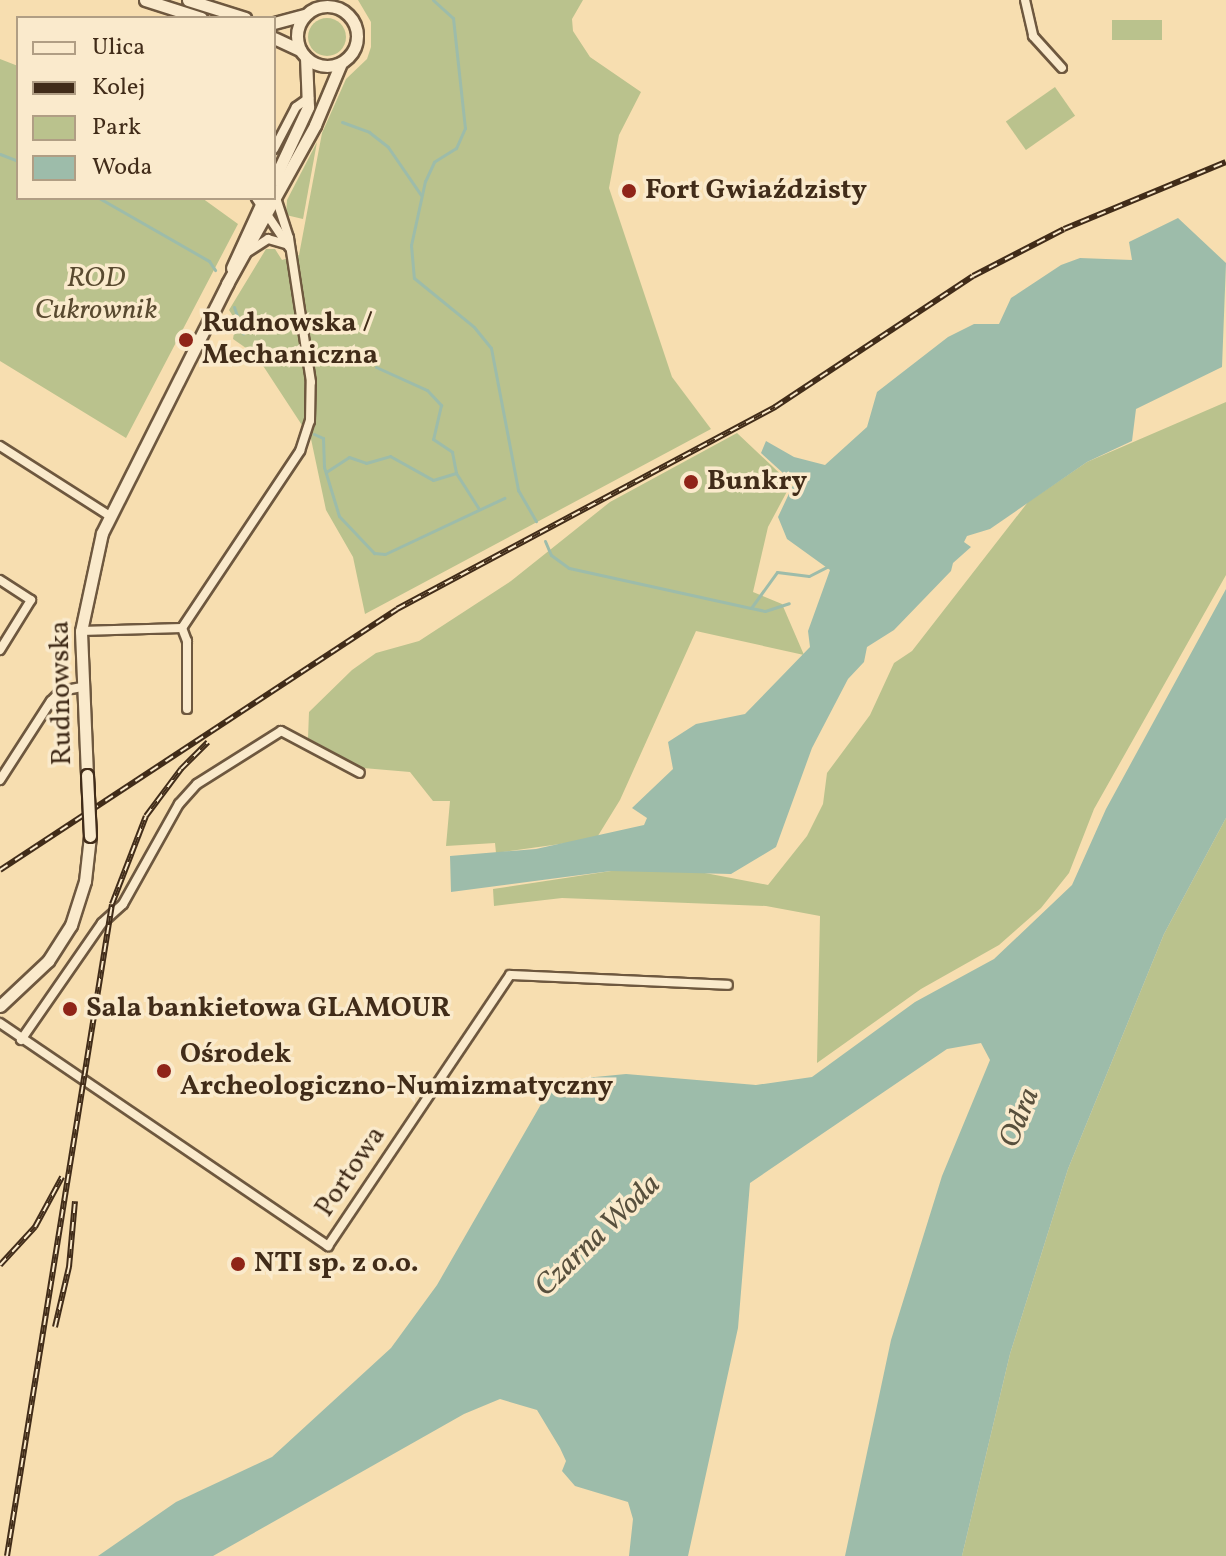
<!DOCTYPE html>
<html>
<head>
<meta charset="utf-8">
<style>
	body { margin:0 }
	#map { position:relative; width:1226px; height:1556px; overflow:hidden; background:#f7deb0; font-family:Vollkorn,serif }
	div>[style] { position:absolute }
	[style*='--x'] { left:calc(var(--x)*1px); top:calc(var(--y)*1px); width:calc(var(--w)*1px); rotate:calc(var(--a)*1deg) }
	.green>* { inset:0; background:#bac28d; transform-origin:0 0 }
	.round { border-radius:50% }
	.water>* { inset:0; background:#9dbcaa }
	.stream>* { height:3px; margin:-1.5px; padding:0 1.5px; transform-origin:1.5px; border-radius:1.5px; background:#9dbcaa }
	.roads { filter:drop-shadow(2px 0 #6e583f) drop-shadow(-2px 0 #6e583f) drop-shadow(0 2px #6e583f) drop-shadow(0 -2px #6e583f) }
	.street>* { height:8px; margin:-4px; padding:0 4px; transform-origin:4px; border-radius:4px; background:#faeacc }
	.secondary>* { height:11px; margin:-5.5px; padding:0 5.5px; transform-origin:5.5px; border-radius:5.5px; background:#faeacc }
	.secondary>.ring { margin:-5.5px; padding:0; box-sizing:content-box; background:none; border:11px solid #faeacc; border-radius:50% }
	.rail>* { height:6px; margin-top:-3px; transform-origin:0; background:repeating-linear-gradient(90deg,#faeacc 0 9px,#412c19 0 18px); box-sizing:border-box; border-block:2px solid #412c19 }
	.bridges { filter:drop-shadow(2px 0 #412c19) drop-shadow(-2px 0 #412c19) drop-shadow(0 2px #412c19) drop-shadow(0 -2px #412c19) }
	.secondary-bridge>* { height:11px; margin:-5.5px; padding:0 5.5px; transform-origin:5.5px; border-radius:5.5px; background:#faeacc }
	.dots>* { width:22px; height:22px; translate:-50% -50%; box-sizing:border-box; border:4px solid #faeacc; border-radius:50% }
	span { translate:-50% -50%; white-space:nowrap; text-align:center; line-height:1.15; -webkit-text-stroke:7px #faeacc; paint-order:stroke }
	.poi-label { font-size:28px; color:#412c19; font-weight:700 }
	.left { translate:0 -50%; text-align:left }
	.park-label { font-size:28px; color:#594a30; font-style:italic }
	.street-label { font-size:28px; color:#412c19 }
	.water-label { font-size:30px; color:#58503d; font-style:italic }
	.legend { position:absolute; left:16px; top:16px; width:260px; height:184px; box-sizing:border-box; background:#faeacc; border:2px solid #b09e84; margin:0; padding:10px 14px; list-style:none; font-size:24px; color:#412c19 }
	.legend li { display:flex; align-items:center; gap:16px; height:40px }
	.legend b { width:40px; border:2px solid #b09e84 }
</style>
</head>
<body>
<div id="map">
	<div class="green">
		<div style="clip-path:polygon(358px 0,583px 0,572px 19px,573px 31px,590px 57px,641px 92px,619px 135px,609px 188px,672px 377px,711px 429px,365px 614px,353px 557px,326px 510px,311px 439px,256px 355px,233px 339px,236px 321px,229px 310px,266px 249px,275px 249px,282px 260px,299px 255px,322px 133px,346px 79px,367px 59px,371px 47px,371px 22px)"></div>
		<div class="round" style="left:308px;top:18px;width:38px;height:38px"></div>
		<div style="left:1162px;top:20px;width:20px;height:50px;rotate:90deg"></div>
		<div style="clip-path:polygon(0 59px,18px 66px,18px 198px,202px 198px,238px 224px,126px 438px,0 361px)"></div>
		<div style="left:1055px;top:87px;width:35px;height:60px;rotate:55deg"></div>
		<div style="clip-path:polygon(317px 142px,303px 219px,286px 215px,287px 200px)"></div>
		<div style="clip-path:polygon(1226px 402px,1226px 575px,1094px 809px,1069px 873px,1041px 908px,999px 945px,921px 989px,817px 1063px,820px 916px,766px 906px,562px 898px,494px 906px,493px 889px,611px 871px,684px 869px,768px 885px,807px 836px,823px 804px,827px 773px,870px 715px,894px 663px,912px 651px,1028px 502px,1087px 462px)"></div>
		<div style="clip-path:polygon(737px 433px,791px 484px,768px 527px,753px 592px,782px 604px,804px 655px,696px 631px,620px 800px,596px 839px,496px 853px,495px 843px,446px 846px,450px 801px,433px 801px,410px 772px,363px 768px,308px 738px,309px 712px,352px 670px,376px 653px,419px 641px,511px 581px,610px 502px)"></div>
		<div style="clip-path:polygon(1226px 818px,1226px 1556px,962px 1556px,1010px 1354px,1068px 1169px,1164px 934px)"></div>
	</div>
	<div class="water">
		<div style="clip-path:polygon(1178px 218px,1226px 263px,1222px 367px,1136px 409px,1132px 441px,1087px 462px,990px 529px,967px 536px,964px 542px,971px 547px,953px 563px,951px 571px,894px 630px,867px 647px,864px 662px,848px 679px,812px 748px,776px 847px,731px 874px,611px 871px,451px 892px,450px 856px,536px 849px,644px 825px,647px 818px,632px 808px,673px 769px,668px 742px,696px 724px,745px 714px,810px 647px,808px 631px,830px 570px,787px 539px,778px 517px,794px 483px,761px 453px,766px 441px,794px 457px,825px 465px,867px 427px,877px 392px,948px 337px,974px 324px,999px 324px,1011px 298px,1061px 265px,1080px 258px,1132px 260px,1129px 242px)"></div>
		<div style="clip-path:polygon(1226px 589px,1226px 818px,1164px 934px,1068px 1169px,1010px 1354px,962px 1556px,845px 1556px,891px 1340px,942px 1176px,990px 1060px,981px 1043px,947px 1049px,750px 1183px,738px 1328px,688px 1556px,629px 1556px,633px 1519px,628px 1502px,575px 1486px,562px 1471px,566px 1461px,560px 1448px,537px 1410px,500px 1399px,464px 1414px,213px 1556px,98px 1556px,176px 1502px,272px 1457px,391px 1348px,437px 1285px,544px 1099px,564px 1080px,626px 1074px,756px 1085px,812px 1077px,915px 1002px,994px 959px,1072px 885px,1106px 809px)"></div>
	</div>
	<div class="stream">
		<div style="--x:433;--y:0;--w:27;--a:42"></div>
		<div style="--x:453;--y:18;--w:111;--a:83.8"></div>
		<div style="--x:465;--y:128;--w:22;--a:114"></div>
		<div style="--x:456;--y:148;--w:26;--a:148"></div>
		<div style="--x:434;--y:162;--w:21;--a:115"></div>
		<div style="--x:425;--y:181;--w:66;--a:102.3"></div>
		<div style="--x:411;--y:245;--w:33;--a:85"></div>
		<div style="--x:414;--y:278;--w:77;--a:39.2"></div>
		<div style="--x:474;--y:327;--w:27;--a:51"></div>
		<div style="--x:491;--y:348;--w:145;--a:79.2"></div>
		<div style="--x:518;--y:490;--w:36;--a:60"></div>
		<div style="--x:342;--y:122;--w:29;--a:20"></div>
		<div style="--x:369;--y:132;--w:24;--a:38"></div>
		<div style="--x:388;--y:147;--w:58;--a:55.5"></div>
		<div style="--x:0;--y:154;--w:19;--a:21"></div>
		<div style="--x:99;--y:198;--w:127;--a:29.8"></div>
		<div style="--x:209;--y:261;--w:11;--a:56"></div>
		<div style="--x:234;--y:307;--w:28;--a:71"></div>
		<div style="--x:376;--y:367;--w:56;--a:24.3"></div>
		<div style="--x:427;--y:390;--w:21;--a:47"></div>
		<div style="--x:441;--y:405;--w:35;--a:103"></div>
		<div style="--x:433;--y:439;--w:23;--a:34"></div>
		<div style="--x:452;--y:452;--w:21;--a:79"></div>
		<div style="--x:314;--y:434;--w:10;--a:24"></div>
		<div style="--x:323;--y:438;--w:29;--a:88"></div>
		<div style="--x:324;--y:467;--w:51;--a:73"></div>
		<div style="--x:339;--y:516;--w:51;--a:46.6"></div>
		<div style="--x:374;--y:553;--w:11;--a:5"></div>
		<div style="--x:385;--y:554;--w:132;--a:-25.2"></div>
		<div style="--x:326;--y:472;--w:27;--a:-33"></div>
		<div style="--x:349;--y:457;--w:18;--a:19"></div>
		<div style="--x:366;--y:463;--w:25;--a:-16"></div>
		<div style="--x:390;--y:456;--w:49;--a:29.2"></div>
		<div style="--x:433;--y:480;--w:24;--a:-17"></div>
		<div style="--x:456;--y:473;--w:43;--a:57.4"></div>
		<div style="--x:545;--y:541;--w:15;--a:67"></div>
		<div style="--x:551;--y:555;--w:22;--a:36"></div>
		<div style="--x:569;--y:568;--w:186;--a:12.4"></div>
		<div style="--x:751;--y:608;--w:44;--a:-54.2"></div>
		<div style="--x:777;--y:572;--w:32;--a:7"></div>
		<div style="--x:809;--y:576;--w:20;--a:-27"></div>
		<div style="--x:751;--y:608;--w:14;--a:12"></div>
		<div style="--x:765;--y:611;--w:25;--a:-18"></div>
	</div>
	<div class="roads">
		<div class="street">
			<div style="--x:1025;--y:0;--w:37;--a:77"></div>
			<div style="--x:1033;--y:36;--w:43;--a:47.8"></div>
			<div style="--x:274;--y:149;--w:47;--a:-62.4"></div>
			<div style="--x:296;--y:107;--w:16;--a:-35"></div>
			<div style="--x:256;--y:198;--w:59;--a:56"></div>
			<div style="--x:248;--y:252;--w:24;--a:-33"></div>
			<div style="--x:268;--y:239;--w:18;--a:16"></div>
			<div style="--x:0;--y:446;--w:130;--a:32.5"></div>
			<div style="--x:0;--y:580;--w:37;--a:33"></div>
			<div style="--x:31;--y:600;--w:59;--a:121.8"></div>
			<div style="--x:182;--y:628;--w:14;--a:69"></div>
			<div style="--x:187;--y:641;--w:68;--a:90"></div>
			<div style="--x:81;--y:631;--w:101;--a:-1.7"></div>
			<div style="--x:182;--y:628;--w:213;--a:-56.3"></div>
			<div style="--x:300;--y:451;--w:32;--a:-72"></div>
			<div style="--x:310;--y:421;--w:39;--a:-89"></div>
			<div style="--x:311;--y:382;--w:146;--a:-98.7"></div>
			<div style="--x:289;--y:238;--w:42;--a:-108"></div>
			<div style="--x:0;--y:780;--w:94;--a:-57.2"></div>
			<div style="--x:51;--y:701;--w:14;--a:-45"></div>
			<div style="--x:61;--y:691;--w:21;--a:-11"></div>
			<div style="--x:0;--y:1023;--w:397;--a:34.2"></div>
			<div style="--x:328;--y:1246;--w:326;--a:-56.1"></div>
			<div style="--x:510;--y:975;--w:218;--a:2.6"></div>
			<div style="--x:21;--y:1040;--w:142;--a:-55.3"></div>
			<div style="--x:102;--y:923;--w:28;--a:-42"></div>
			<div style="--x:123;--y:904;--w:115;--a:-60.8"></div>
			<div style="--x:179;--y:804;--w:27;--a:-48"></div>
			<div style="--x:197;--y:784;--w:99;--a:-32.2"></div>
			<div style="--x:281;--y:731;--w:89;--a:28"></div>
		</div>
		<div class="secondary">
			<div style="--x:145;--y:0;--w:59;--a:17.8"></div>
			<div style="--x:188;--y:0;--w:60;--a:17.5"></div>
			<div class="ring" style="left:297px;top:6px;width:49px;height:49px"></div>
			<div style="--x:274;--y:23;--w:31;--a:-15"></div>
			<div style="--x:274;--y:38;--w:29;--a:25"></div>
			<div style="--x:274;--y:180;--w:81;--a:-65"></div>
			<div style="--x:308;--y:107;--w:49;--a:-92.3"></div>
			<div style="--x:232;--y:268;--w:77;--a:-65.4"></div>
			<div style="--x:87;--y:775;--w:144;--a:-92.4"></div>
			<div style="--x:81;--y:631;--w:100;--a:-77.9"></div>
			<div style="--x:102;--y:533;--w:279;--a:-63.3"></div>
			<div style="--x:227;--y:284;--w:182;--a:-61"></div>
			<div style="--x:315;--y:125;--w:67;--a:-67.2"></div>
			<div style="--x:0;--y:1006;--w:66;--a:-43.2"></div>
			<div style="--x:48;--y:961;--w:43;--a:-57.4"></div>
			<div style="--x:71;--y:925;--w:46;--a:-72.3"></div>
			<div style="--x:85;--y:881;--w:45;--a:-83.7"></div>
		</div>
	</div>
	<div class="rail">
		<div style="--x:0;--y:870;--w:475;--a:-33.3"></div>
		<div style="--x:397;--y:609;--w:429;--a:-28.1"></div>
		<div style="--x:775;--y:407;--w:237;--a:-33.5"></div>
		<div style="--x:973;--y:276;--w:102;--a:-27.3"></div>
		<div style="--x:1064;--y:229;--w:175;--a:-22.5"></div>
		<div style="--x:0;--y:1265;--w:52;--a:-47.4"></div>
		<div style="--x:35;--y:1227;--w:57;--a:-61.6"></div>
		<div style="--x:55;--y:1327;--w:62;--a:-76.9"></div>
		<div style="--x:69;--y:1267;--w:66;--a:-84.8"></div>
		<div style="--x:7;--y:1556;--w:660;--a:-80.85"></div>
		<div style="--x:112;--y:904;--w:94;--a:-68.9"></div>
		<div style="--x:146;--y:816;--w:59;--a:-53.3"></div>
		<div style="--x:181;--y:769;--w:38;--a:-45"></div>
	</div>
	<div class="bridges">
		<div class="secondary-bridge">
			<div style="--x:87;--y:775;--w:61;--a:87.2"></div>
		</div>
	</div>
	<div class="dots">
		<div style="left:629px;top:191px;background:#8f2418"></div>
		<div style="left:186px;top:340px;background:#8f2418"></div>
		<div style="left:691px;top:482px;background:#8f2418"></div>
		<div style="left:70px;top:1009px;background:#8f2418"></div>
		<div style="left:164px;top:1071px;background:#8f2418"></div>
		<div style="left:238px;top:1264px;background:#8f2418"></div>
	</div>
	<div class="poi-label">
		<span class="left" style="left:645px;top:191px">Fort Gwiaździsty</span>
		<span class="left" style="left:202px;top:340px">Rudnowska /<br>Mechaniczna</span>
		<span class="left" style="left:707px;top:482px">Bunkry</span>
		<span class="left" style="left:86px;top:1009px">Sala bankietowa GLAMOUR</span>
		<span class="left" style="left:180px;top:1071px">Ośrodek<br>Archeologiczno-Numizmatyczny</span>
		<span class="left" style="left:254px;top:1264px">NTI sp. z o.o.</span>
	</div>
	<div class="park-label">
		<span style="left:96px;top:295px">ROD<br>Cukrownik</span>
	</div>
	<div class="street-label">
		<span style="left:62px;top:693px;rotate:-91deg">Rudnowska</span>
		<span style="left:351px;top:1172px;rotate:-56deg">Portowa</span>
	</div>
	<div class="water-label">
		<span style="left:1020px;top:1118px;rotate:-68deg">Odra</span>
		<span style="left:598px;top:1236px;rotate:-44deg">Czarna Woda</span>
	</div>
	<ul class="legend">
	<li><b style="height:10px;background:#faeacc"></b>Ulica</li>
	<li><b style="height:10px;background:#412c19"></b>Kolej</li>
	<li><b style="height:22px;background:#bac28d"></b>Park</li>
	<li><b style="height:22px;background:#9dbcaa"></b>Woda</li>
	</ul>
</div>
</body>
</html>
